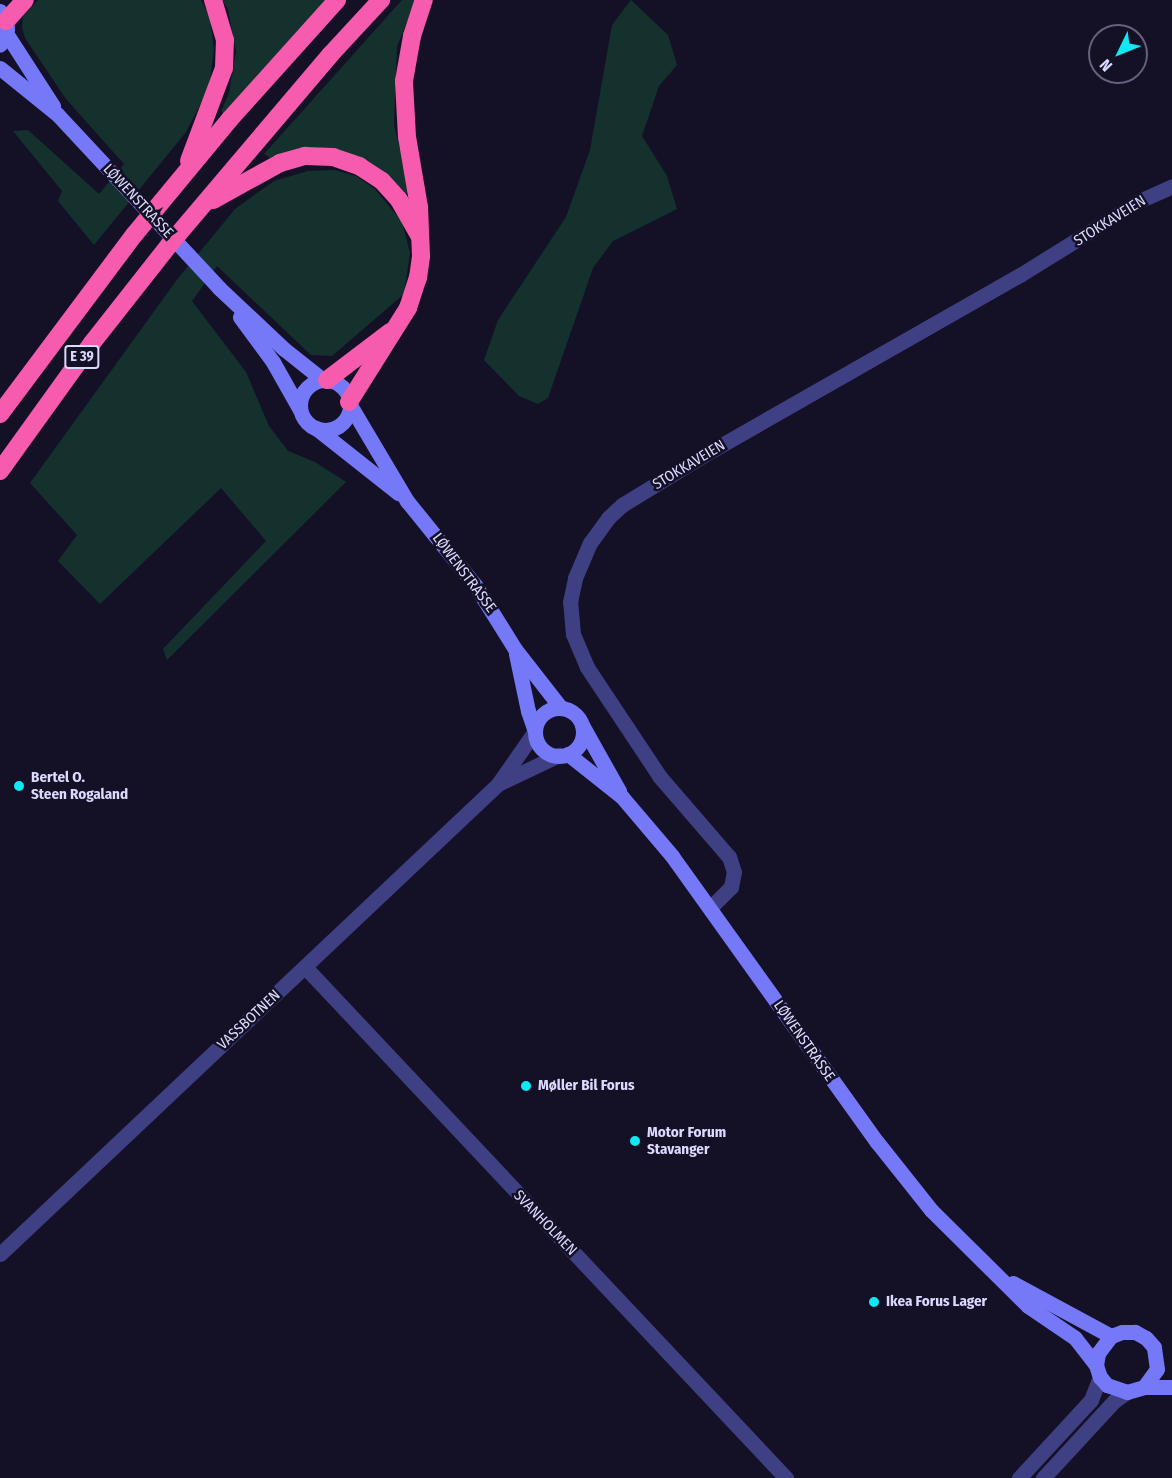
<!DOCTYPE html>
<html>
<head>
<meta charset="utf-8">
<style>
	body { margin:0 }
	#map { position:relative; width:1172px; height:1478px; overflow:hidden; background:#141127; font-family:"Fira Sans Condensed",sans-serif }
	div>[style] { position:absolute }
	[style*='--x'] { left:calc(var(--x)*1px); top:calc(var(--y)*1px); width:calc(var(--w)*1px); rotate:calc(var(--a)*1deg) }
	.green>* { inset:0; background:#14312e }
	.street>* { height:15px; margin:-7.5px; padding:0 7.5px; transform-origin:7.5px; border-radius:7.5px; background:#3f4083 }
	.secondary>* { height:15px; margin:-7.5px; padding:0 7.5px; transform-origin:7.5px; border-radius:7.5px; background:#7579f8 }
	.secondary>.ring { margin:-7.5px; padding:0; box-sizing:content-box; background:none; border:15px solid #7579f8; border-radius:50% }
	.highway>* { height:18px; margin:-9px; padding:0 9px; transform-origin:9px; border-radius:9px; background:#f65bad }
	.dots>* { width:16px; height:16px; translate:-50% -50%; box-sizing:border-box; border:3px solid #141127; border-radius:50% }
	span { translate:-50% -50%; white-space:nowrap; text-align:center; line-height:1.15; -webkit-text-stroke:5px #141127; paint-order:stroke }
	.shield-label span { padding:2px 4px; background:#141127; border:2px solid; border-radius:4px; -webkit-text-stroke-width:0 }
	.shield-label { font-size:14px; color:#dbd9fd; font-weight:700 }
	.street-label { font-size:15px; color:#dbd9fd }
	.poi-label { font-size:15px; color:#dbd9fd; font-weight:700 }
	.left { translate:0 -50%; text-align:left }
	.north { position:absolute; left:1088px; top:24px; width:60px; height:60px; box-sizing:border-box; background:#141127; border:2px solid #64617d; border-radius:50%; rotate:227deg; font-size:16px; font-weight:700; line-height:24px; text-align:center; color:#dbd9fd }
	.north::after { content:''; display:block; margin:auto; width:21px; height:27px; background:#10e8f3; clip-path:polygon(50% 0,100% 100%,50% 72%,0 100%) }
</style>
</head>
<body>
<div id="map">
	<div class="green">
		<div style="clip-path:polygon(38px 0,201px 0,210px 18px,214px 49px,209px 88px,186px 132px,94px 245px,58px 201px,62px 191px,13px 131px,28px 130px,99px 194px,124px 164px,66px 99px,25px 38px,22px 27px,23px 16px)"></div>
		<div style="clip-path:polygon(222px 0,326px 0,224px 114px,221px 111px,229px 93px,236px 52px,228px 9px)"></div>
		<div style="clip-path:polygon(402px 0,417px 0,397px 46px,394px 125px,410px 190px,404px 195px,360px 158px,327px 148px,300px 149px,270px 158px,264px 154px)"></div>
		<div style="clip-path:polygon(631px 0,668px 35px,677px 65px,659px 86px,642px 136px,667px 176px,677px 209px,613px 241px,593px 268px,548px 398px,538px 404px,519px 396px,484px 360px,498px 320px,566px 217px,590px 150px,612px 25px)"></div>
		<div style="clip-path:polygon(334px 170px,356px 176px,375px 189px,402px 222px,410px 253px,404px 294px,332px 356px,311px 355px,217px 266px,192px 301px,246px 372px,269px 426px,288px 451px,315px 462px,346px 482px,167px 660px,163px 649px,266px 541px,221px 488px,100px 604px,58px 561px,77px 535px,30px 483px,176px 281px,235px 209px,274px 181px,308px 171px)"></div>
	</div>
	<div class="street">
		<div style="--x:535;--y:731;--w:65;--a:124.9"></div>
		<div style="--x:498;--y:784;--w:68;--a:-25.4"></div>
		<div style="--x:710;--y:908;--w:30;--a:-45"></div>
		<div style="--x:731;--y:887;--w:15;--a:-79"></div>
		<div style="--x:734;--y:872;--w:16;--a:-108"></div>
		<div style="--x:729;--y:857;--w:106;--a:-130.8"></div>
		<div style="--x:660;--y:777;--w:132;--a:-123.6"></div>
		<div style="--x:587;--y:667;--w:36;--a:-113"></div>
		<div style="--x:573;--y:634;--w:32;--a:-95"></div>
		<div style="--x:570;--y:602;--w:25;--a:-78"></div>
		<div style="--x:575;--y:578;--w:38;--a:-67"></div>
		<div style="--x:590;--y:543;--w:31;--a:-54"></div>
		<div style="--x:608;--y:518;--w:19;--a:-43"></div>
		<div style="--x:622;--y:505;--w:96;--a:-31.4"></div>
		<div style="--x:704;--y:455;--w:364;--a:-29.7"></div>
		<div style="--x:1020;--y:275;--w:140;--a:-31.9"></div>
		<div style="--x:1139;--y:201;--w:36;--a:-24"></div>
		<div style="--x:305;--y:967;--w:702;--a:46.73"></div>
		<div style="--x:0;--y:1254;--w:685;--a:-43.34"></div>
		<div style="--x:1019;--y:1478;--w:106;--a:-47.3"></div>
		<div style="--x:1091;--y:1400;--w:25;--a:-69"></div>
		<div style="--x:1043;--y:1478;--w:105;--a:-47.3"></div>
		<div style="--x:1114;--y:1401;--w:16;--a:-35"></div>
	</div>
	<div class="secondary">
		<div style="--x:0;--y:11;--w:12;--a:59"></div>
		<div style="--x:6;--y:21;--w:8;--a:83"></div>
		<div style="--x:7;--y:29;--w:17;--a:114"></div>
		<div style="--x:6;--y:33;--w:87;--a:57.2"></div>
		<div style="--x:0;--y:68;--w:73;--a:38.9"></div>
		<div style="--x:57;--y:114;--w:238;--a:47"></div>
		<div style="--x:219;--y:288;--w:89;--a:43.2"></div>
		<div style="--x:284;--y:349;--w:50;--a:38.5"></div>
		<div style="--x:240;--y:317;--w:56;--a:53.7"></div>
		<div style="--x:273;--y:362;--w:55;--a:60.6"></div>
		<div class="ring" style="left:300px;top:380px;width:35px;height:35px"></div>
		<div style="--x:350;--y:405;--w:112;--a:59.3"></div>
		<div style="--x:407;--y:501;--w:108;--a:51"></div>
		<div style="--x:475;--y:585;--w:75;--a:58"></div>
		<div style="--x:515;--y:649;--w:75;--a:52.1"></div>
		<div style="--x:316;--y:428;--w:105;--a:38.4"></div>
		<div style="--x:516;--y:654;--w:58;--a:78.1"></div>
		<div style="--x:528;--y:711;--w:21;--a:71"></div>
		<div class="ring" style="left:535px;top:708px;width:33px;height:33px"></div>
		<div style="--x:582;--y:725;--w:76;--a:60.7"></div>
		<div style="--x:568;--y:754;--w:69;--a:38.5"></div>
		<div style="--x:622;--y:797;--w:77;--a:49.7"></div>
		<div style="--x:672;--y:856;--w:352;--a:54.4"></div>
		<div style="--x:877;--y:1142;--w:87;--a:51.5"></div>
		<div style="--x:931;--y:1210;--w:136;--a:44.7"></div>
		<div style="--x:1028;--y:1306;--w:57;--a:34.2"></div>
		<div style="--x:1075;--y:1338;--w:34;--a:52"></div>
		<div style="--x:1013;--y:1283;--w:111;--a:28.4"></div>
		<div style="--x:1144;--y:1387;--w:22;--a:-54"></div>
		<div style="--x:1157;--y:1369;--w:22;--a:-98"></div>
		<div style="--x:1154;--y:1347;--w:12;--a:-132"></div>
		<div style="--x:1146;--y:1338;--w:13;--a:-151"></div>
		<div style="--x:1135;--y:1332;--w:13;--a:180"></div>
		<div style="--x:1122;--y:1332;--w:12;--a:160"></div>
		<div style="--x:1111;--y:1336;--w:21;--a:127"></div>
		<div style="--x:1098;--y:1353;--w:12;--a:99"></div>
		<div style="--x:1096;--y:1365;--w:13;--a:72"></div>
		<div style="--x:1100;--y:1377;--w:11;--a:49"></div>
		<div style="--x:1107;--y:1385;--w:21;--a:19"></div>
		<div style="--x:1127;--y:1392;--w:18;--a:-16"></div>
		<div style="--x:1144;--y:1387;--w:28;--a:0"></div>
	</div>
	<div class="highway">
		<div style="--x:6;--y:21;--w:28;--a:-48"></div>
		<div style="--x:189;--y:161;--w:99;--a:-69.4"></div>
		<div style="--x:224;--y:68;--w:28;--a:-88"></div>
		<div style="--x:225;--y:40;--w:42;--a:-106.7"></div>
		<div style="--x:213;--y:200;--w:77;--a:-28.9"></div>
		<div style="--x:280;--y:163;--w:26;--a:-16"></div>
		<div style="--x:305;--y:156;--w:28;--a:2"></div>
		<div style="--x:333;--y:157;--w:28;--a:19"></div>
		<div style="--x:359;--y:166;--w:27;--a:33"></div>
		<div style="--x:382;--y:181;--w:25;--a:48"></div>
		<div style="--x:399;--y:200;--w:40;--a:60.3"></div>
		<div style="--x:327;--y:380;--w:79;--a:-37.3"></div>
		<div style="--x:349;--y:402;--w:111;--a:-57.9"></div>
		<div style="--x:408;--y:308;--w:32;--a:-72"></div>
		<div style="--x:418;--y:278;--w:22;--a:-82"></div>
		<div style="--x:421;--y:256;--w:49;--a:-92.3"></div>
		<div style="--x:419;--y:207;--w:71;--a:-99.7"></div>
		<div style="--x:407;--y:137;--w:56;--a:-93.1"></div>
		<div style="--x:404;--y:81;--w:46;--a:-79.9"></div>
		<div style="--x:412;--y:36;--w:38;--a:-72"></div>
		<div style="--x:0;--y:414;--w:224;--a:-53.2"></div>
		<div style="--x:134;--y:235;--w:151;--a:-50.4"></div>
		<div style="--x:230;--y:119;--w:160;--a:-48"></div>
		<div style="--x:0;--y:471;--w:158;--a:-54.3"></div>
		<div style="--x:92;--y:343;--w:125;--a:-51.8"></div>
		<div style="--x:169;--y:245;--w:250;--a:-49.7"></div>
		<div style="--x:331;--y:54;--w:74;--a:-47.2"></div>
	</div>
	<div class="dots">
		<div style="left:19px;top:786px;background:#10e8f3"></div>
		<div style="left:526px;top:1086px;background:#10e8f3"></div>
		<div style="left:635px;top:1141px;background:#10e8f3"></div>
		<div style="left:874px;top:1302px;background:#10e8f3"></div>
	</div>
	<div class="shield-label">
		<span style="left:82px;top:357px">E 39</span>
	</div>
	<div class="street-label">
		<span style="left:138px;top:201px;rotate:47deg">LØWENSTRASSE</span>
		<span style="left:1110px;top:221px;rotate:-32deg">STOKKAVEIEN</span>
		<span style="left:689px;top:465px;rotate:-31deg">STOKKAVEIEN</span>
		<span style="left:464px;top:573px;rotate:53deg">LØWENSTRASSE</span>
		<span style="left:249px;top:1020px;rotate:-43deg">VASSBOTNEN</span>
		<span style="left:804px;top:1041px;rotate:55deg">LØWENSTRASSE</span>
		<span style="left:545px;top:1223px;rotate:46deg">SVANHOLMEN</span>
	</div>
	<div class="poi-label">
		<span class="left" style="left:31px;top:786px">Bertel O.<br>Steen Rogaland</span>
		<span class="left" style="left:538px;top:1086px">Møller Bil Forus</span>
		<span class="left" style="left:647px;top:1141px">Motor Forum<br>Stavanger</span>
		<span class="left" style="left:886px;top:1302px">Ikea Forus Lager</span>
	</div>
	<div class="north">N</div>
</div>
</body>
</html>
